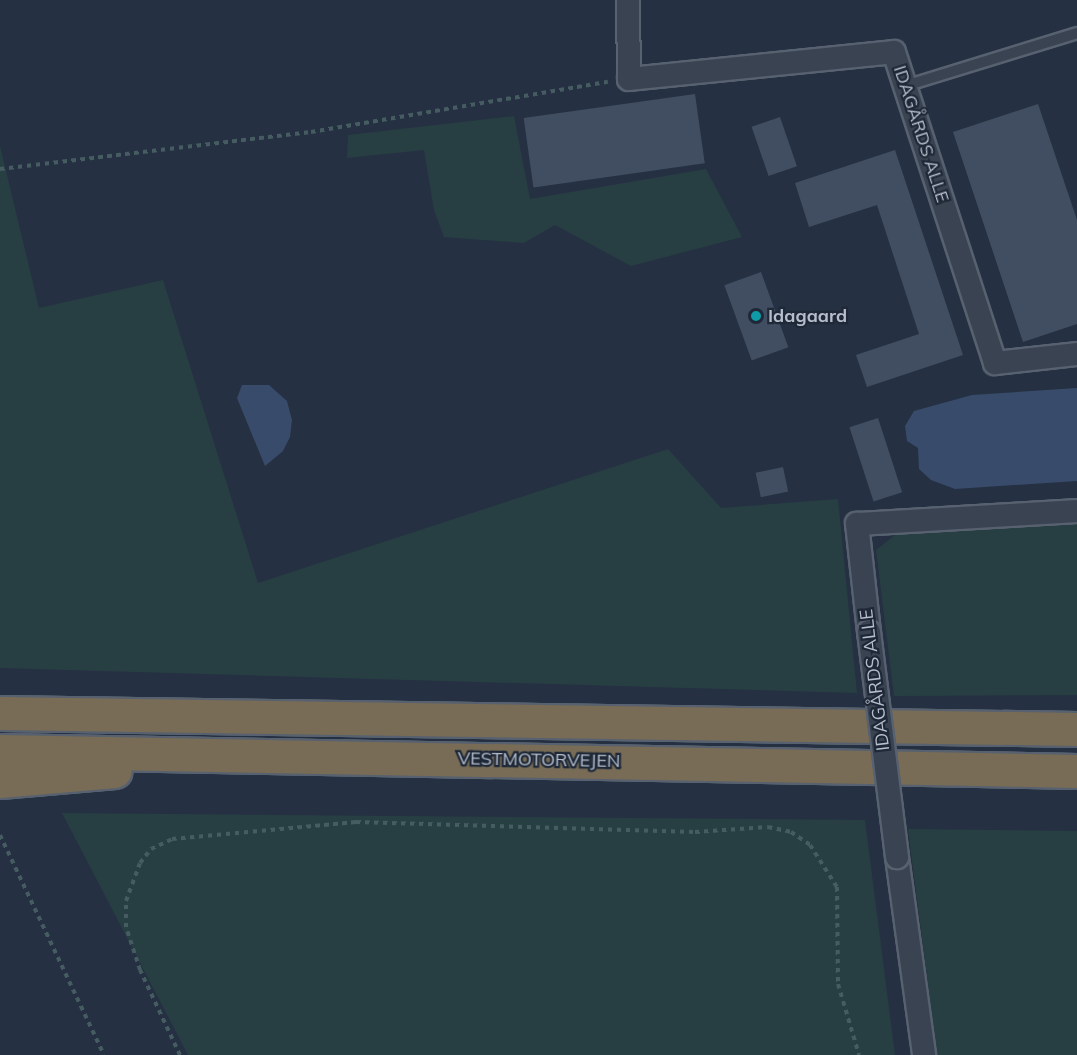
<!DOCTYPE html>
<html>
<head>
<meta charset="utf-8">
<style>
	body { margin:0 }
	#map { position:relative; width:1077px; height:1055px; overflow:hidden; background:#253142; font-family:Mulish,sans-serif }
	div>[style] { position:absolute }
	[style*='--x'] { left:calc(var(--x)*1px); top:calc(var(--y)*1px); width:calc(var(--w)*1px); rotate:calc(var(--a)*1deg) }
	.green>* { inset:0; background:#273f43 }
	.water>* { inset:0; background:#384b6a }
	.building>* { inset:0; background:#414e62; transform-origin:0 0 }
	.path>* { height:4px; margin-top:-2px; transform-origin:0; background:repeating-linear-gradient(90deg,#455c60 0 4.5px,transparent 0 9px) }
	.roads { filter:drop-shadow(2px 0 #57616f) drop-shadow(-2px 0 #57616f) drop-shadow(0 2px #57616f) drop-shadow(0 -2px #57616f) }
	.lane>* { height:10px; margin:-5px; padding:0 5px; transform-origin:5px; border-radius:5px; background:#394352 }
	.street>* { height:22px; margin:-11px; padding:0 11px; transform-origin:11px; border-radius:11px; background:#394352 }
	.highway>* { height:33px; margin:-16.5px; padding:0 16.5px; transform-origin:16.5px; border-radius:16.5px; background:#786c56 }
	.bridges { filter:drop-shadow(2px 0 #57616f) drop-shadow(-2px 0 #57616f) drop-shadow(0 2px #57616f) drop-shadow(0 -2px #57616f) }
	.street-bridge>* { height:22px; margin:-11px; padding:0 11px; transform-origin:11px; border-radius:11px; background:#394352 }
	.dots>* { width:16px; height:16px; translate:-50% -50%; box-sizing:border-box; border:3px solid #1e2837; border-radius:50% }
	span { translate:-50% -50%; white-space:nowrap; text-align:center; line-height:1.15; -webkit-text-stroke:4.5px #1e2837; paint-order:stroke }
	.street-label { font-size:18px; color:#b6becc }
	.poi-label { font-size:18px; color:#b6becc; font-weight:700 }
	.left { translate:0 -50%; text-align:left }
</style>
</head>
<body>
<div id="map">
	<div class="green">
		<div style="clip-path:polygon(514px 116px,530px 199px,706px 169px,742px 237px,631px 266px,555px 225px,524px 243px,444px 237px,434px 210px,424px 150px,347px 158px,348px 135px)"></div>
		<div style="clip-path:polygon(0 146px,39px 308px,163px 280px,258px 583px,668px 449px,721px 508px,838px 499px,857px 693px,0 668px)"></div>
		<div style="clip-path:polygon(1077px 521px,1077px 695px,894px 696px,876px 550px,895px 535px)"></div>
		<div style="clip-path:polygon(62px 813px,865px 820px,895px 1055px,188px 1055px)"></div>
		<div style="clip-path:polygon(908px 829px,1077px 831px,1077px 1055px,937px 1055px)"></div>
	</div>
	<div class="water">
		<div style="clip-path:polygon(242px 385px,269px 385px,287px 401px,292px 420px,290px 437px,283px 451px,265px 466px,237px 398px)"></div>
		<div style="clip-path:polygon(1077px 388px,1077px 481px,955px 489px,931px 480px,919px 469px,918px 448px,907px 441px,905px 426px,914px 411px,972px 395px)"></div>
	</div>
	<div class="building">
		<div style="left:695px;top:94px;width:70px;height:173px;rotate:82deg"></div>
		<div style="clip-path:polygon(1038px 104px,1077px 220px,1077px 324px,1023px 342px,953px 132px)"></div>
		<div style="left:780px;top:117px;width:52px;height:30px;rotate:71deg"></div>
		<div style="clip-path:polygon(895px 150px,963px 355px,867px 387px,856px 355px,919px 334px,877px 205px,809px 227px,795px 183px)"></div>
		<div style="left:761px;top:272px;width:80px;height:39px;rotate:70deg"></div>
		<div style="left:878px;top:418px;width:78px;height:30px;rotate:72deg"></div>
		<div style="left:783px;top:467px;width:25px;height:28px;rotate:78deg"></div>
	</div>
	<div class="path">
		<div style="--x:0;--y:169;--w:313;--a:-6.8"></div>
		<div style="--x:311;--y:132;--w:301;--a:-9.6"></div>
		<div style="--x:0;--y:835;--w:243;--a:64.7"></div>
		<div style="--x:180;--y:1055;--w:94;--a:-115.2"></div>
		<div style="--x:140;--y:970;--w:45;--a:-108"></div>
		<div style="--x:126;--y:927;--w:26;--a:-90"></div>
		<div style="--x:126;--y:901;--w:40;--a:-69.8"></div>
		<div style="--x:140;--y:863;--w:18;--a:-52"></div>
		<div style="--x:151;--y:849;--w:23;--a:-25"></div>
		<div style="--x:172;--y:839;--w:185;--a:-5.3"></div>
		<div style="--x:356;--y:822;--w:339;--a:1.7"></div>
		<div style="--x:695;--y:832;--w:73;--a:-3.9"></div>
		<div style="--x:768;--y:827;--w:24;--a:12"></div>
		<div style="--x:791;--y:832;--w:23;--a:34"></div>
		<div style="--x:810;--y:845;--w:50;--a:57.3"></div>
		<div style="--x:837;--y:887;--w:97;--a:89.4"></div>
		<div style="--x:838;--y:984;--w:74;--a:73.5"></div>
	</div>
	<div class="roads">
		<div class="lane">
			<div style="--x:905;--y:86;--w:180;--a:-17.1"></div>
		</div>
		<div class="street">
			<div style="--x:628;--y:0;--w:79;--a:89.3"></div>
			<div style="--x:629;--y:79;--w:266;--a:-5.8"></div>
			<div style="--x:894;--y:52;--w:327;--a:72"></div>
			<div style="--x:995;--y:363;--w:82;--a:-6.3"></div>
			<div style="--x:869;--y:632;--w:109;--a:-96.3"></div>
			<div style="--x:857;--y:524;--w:220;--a:-3.4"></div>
			<div style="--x:897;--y:857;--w:200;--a:82.2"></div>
		</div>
		<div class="highway">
			<div style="--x:0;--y:713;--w:1077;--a:0.85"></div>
			<div style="--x:0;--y:751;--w:1077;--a:1.06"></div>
			<div style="--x:0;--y:781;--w:115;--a:-5"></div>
		</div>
	</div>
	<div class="bridges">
		<div class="street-bridge">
			<div style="--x:869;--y:632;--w:227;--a:82.9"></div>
		</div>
	</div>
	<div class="dots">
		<div style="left:756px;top:316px;background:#0f9aa8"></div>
	</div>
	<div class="street-label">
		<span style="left:921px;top:134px;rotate:72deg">IDAGÅRDS ALLE</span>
		<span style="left:875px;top:680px;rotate:-97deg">IDAGÅRDS ALLE</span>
		<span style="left:539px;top:760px;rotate:1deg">VESTMOTORVEJEN</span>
	</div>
	<div class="poi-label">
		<span class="left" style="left:768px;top:316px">Idagaard</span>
	</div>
</div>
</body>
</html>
